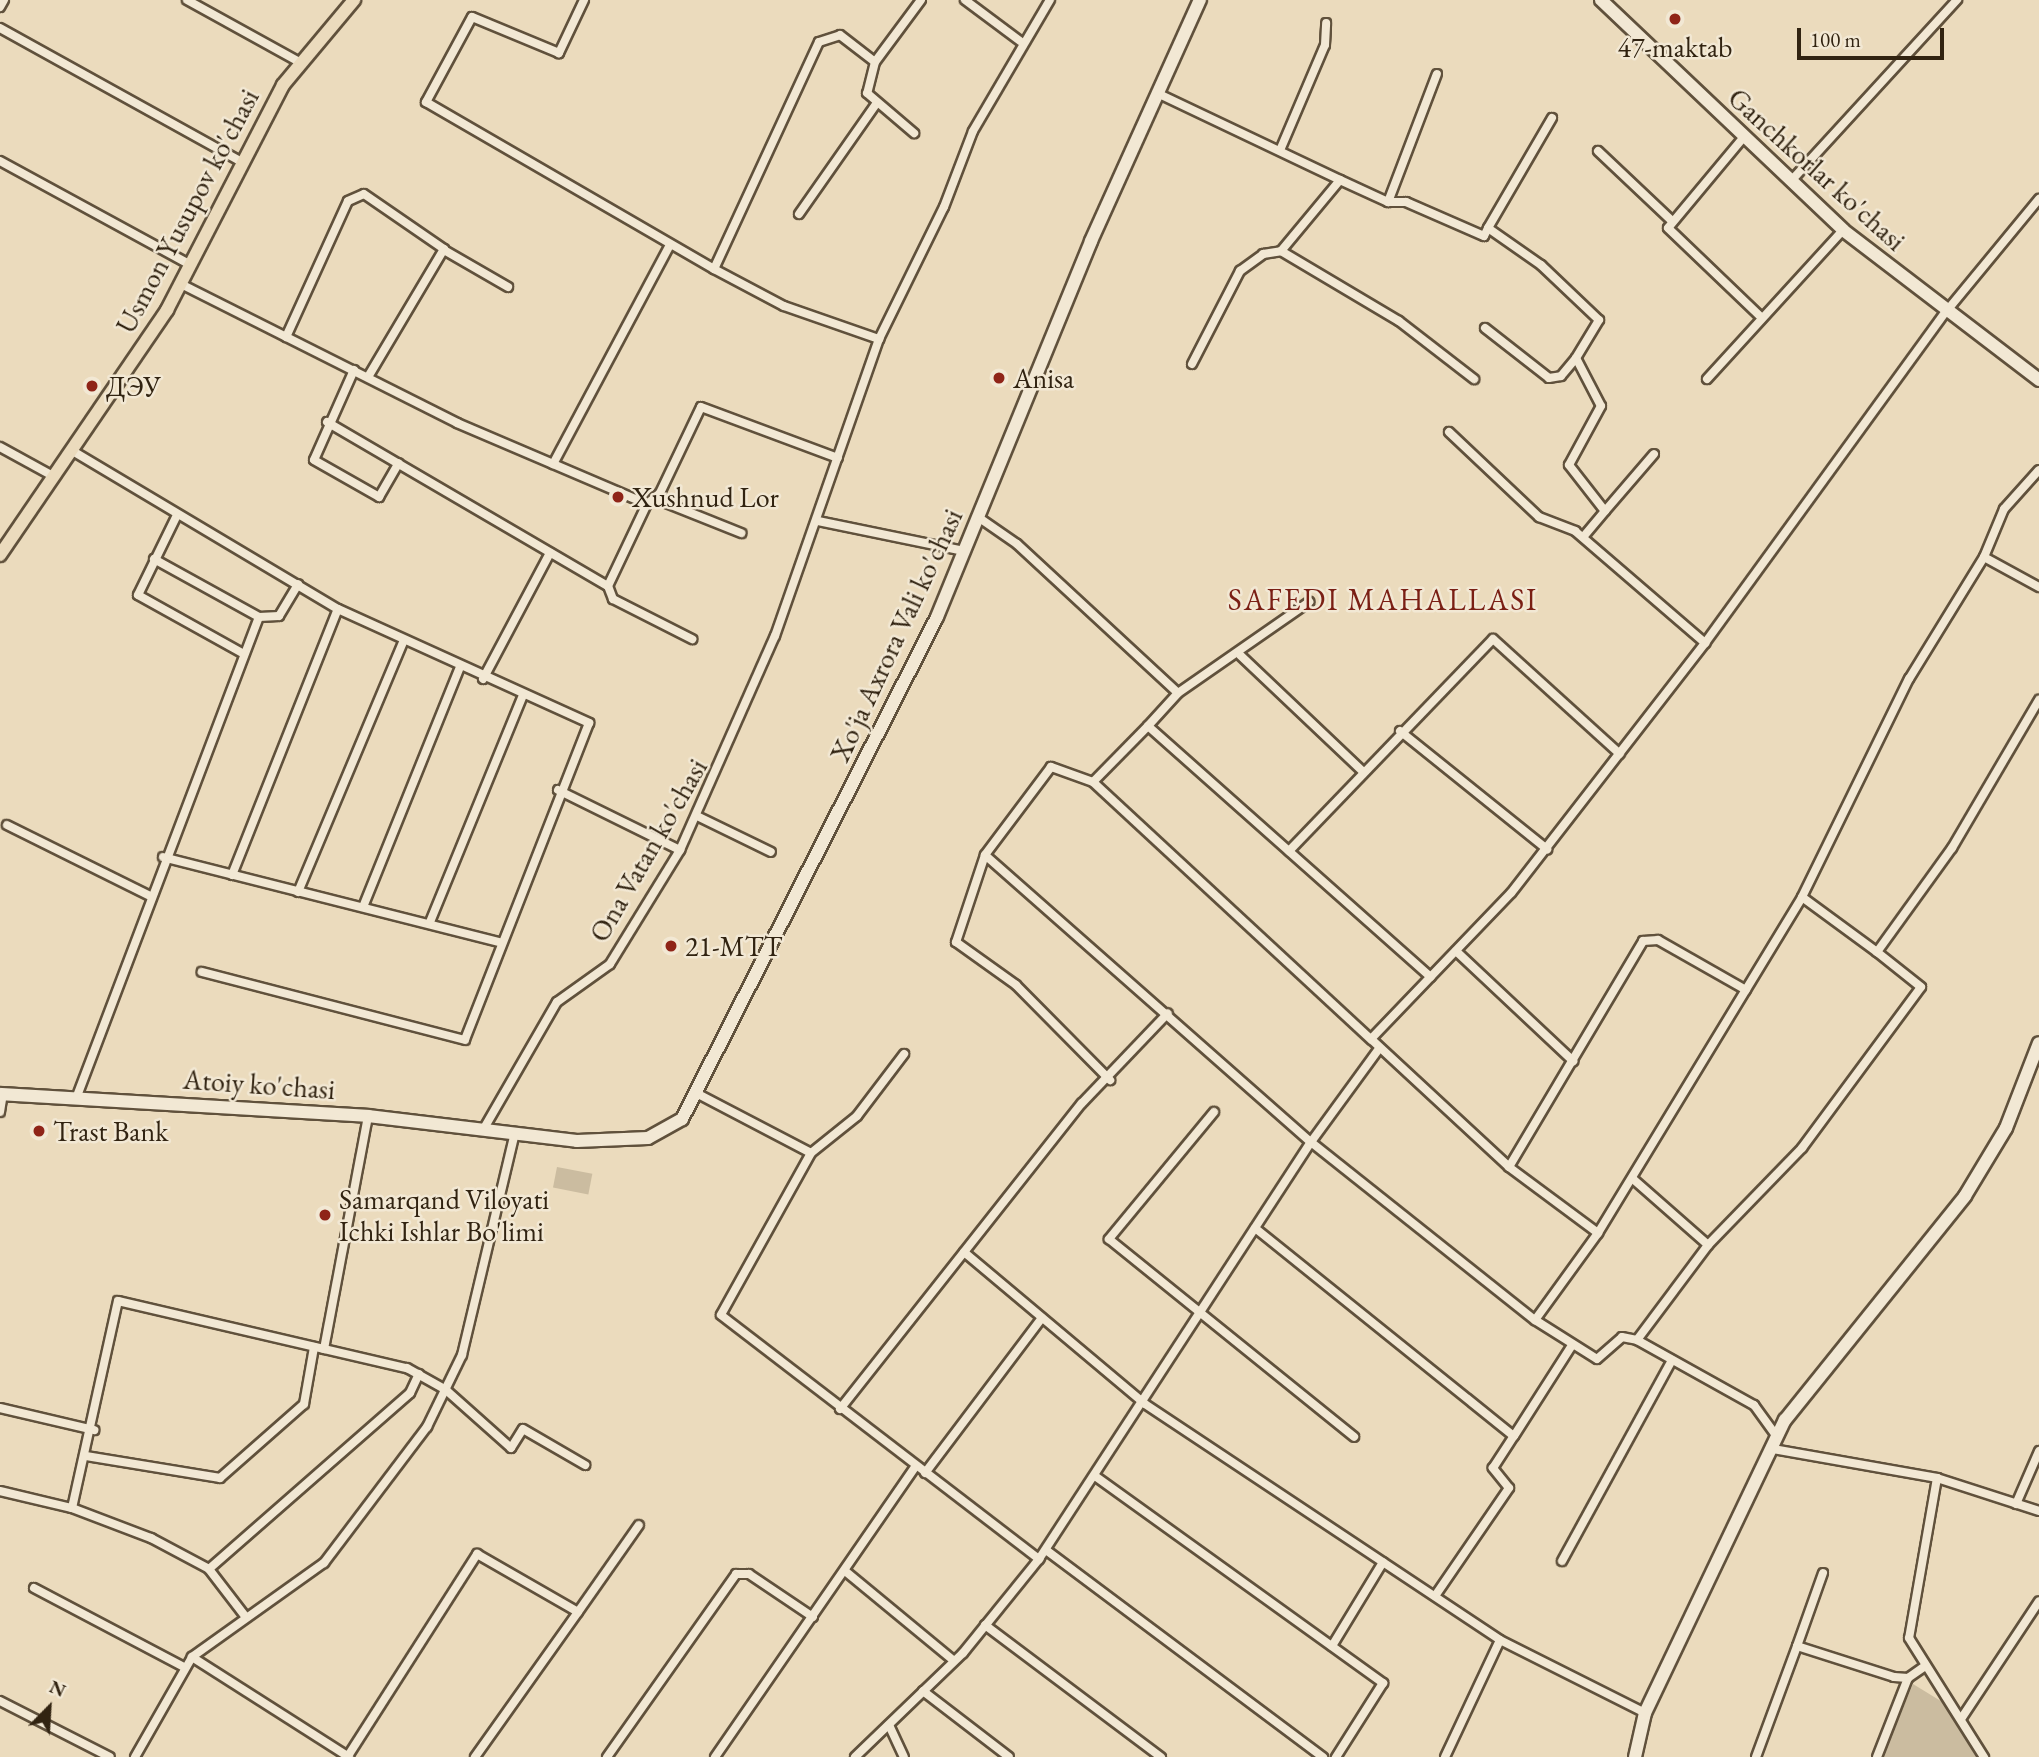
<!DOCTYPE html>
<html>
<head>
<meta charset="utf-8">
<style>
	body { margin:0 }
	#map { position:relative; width:2039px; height:1757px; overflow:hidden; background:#ebdbbd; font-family:"EB Garamond",serif }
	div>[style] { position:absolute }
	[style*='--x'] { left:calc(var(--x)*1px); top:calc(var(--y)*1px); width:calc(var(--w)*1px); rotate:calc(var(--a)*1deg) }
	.green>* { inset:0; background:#cbbca0; transform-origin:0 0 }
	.roads { filter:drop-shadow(2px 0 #60513c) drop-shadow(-2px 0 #60513c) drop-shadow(0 2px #60513c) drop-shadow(0 -2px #60513c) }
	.street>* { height:8px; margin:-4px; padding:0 4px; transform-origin:4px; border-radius:4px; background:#f2e8d4 }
	.secondary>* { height:12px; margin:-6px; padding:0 6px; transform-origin:6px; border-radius:6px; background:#f2e8d4 }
	.primary>* { height:12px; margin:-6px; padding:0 6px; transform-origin:6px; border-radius:6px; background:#ebdbbd }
	.dots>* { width:19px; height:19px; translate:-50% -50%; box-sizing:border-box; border:4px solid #f2e8d4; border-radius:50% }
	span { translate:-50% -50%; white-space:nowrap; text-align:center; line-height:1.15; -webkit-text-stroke:5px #f2e8d4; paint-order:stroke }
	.poi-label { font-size:28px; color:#312311 }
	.left { translate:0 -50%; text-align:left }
	.street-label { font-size:28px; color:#312311 }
	.neighbourhood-label { font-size:30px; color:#7a1f14; letter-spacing:2px }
	.north { position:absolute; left:14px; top:1673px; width:70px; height:70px; -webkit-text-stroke:5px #f2e8d4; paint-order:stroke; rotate:24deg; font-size:19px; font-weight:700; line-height:28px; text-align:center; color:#312311 }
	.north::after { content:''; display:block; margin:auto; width:24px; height:32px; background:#312311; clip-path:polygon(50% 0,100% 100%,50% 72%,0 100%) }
	.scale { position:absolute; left:1797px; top:28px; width:147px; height:32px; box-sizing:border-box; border:4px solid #312311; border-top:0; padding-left:9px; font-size:21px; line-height:24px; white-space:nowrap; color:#312311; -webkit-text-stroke:5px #f2e8d4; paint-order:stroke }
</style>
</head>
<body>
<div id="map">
	<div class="green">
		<div style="left:557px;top:1167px;width:36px;height:21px;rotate:11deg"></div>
		<div style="clip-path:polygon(1913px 1684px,1944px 1703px,1976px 1757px,1882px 1757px)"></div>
	</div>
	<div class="roads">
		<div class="street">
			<div style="--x:187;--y:0;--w:130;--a:28.9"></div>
			<div style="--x:584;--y:0;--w:59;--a:115.3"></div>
			<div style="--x:559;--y:53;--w:94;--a:-157.5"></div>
			<div style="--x:472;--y:17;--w:97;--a:118.4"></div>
			<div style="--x:426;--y:102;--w:333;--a:30.1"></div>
			<div style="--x:714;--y:269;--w:79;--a:27.9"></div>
			<div style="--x:784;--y:306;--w:101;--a:19.2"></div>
			<div style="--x:965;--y:0;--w:69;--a:36.7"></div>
			<div style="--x:0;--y:7;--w:8;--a:-60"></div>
			<div style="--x:0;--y:28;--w:277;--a:29"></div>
			<div style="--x:875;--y:62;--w:32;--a:104"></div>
			<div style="--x:867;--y:93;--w:62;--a:40.4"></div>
			<div style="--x:1157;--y:93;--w:203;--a:25.4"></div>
			<div style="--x:1340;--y:180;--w:92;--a:129.7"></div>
			<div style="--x:1281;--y:251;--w:137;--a:30.7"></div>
			<div style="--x:1399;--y:321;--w:95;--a:37.7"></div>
			<div style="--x:1552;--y:118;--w:127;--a:120.2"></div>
			<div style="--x:1488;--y:228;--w:65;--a:34.9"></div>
			<div style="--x:1541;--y:265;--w:80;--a:43.5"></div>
			<div style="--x:1599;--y:320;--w:44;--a:121.2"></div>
			<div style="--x:1576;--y:358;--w:54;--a:62.5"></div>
			<div style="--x:1601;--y:406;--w:67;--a:118.5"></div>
			<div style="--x:1569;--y:465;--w:58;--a:52"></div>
			<div style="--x:1605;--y:511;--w:34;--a:130"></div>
			<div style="--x:1743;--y:138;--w:117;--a:129.8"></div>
			<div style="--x:1668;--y:228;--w:130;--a:43.8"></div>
			<div style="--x:1281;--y:148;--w:112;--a:-66.9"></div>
			<div style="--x:1325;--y:45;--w:22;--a:-87"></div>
			<div style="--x:1598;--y:151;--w:99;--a:43.4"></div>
			<div style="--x:0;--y:161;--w:217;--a:28.6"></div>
			<div style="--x:1340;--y:180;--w:53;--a:24.6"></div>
			<div style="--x:1388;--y:202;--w:137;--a:-69.1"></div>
			<div style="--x:1791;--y:181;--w:246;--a:-47.5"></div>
			<div style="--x:1388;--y:202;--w:18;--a:0"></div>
			<div style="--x:1406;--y:202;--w:85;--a:23.6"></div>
			<div style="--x:1484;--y:236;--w:9;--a:-63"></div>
			<div style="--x:799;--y:214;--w:134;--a:-55"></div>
			<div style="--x:444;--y:250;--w:74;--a:30"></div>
			<div style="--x:714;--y:269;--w:250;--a:-65.2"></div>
			<div style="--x:819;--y:42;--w:22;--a:-18"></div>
			<div style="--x:840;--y:35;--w:44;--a:37.6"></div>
			<div style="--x:875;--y:62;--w:77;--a:-53.4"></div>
			<div style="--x:181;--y:284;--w:309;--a:26.7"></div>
			<div style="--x:457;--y:423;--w:207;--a:23.1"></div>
			<div style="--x:647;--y:504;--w:17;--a:-40"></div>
			<div style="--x:660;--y:493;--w:95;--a:-64.5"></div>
			<div style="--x:701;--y:407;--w:146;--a:20.4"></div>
			<div style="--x:1485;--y:328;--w:81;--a:38"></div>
			<div style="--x:1549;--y:378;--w:12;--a:-9"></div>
			<div style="--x:1561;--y:376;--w:23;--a:-50"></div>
			<div style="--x:286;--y:337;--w:149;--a:-65.5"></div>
			<div style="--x:348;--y:201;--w:17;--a:-24"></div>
			<div style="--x:364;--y:194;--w:97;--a:34.5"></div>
			<div style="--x:444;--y:249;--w:149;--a:120.7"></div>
			<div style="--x:1192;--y:364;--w:105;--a:-62.7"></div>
			<div style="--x:1240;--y:271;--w:29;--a:-36"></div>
			<div style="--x:1263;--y:254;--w:18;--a:-9"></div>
			<div style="--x:354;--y:370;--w:98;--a:114"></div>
			<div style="--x:314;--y:460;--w:75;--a:29.6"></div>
			<div style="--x:379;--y:497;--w:39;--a:-60"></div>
			<div style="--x:1707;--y:379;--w:202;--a:-47.6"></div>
			<div style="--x:327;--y:422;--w:325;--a:30.3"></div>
			<div style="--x:608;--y:586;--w:91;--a:-64.6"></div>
			<div style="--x:1449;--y:432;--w:124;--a:43.4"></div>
			<div style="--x:1539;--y:517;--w:39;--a:21"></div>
			<div style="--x:1575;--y:531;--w:172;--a:40.7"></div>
			<div style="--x:1705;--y:643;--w:408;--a:-54"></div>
			<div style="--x:1945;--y:313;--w:148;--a:-50.5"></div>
			<div style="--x:0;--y:447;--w:60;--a:28.7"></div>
			<div style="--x:71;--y:450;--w:311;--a:30.8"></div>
			<div style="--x:338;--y:609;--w:276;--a:24.4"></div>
			<div style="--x:589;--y:723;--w:340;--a:111.4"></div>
			<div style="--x:465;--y:1040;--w:272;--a:-165.5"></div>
			<div style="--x:553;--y:464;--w:248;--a:-61.9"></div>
			<div style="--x:656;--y:499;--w:92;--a:21.8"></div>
			<div style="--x:1605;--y:511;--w:75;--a:-49.3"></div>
			<div style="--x:177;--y:515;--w:89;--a:116"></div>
			<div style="--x:138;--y:595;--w:119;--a:29.1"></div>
			<div style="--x:978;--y:517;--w:47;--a:34.7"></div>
			<div style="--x:1017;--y:544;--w:219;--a:42.8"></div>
			<div style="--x:1178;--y:693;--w:45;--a:132.3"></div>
			<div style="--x:1148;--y:726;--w:378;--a:41.6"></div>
			<div style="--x:818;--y:521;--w:149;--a:11.6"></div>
			<div style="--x:1984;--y:557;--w:52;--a:-67.4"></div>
			<div style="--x:2004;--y:509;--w:52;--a:-48.1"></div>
			<div style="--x:608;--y:586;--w:14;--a:69"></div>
			<div style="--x:613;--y:599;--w:89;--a:26.9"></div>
			<div style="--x:259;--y:617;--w:20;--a:-3"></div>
			<div style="--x:279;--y:616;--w:37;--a:-59"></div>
			<div style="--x:1705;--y:643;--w:316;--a:127.8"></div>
			<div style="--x:1511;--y:893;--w:202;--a:133.8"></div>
			<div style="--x:1371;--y:1039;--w:188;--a:42.8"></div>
			<div style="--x:1509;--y:1167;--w:111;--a:36.6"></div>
			<div style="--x:1598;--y:1233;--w:393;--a:-58.7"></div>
			<div style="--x:1802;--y:897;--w:93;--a:36.3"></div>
			<div style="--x:1240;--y:655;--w:167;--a:43.5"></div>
			<div style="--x:483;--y:679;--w:143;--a:-62"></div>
			<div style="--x:1178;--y:693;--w:160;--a:-34.8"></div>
			<div style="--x:1148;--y:726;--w:78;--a:134.5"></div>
			<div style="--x:1093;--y:782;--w:379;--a:42.8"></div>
			<div style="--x:1400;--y:731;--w:189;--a:38.8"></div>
			<div style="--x:1093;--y:782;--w:45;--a:-160.3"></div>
			<div style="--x:1051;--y:767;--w:110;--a:126.9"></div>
			<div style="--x:985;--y:855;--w:434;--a:41.4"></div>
			<div style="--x:1311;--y:1142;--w:286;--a:38.5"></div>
			<div style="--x:1535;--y:1320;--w:73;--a:32.2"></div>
			<div style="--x:1597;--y:1359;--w:33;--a:-41"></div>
			<div style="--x:1622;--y:1337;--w:15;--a:11"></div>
			<div style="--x:1637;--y:1340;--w:134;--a:29.1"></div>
			<div style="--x:1754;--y:1405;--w:39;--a:54"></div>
			<div style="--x:558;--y:790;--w:136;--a:26.2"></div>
			<div style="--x:697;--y:816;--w:82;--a:25.9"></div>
			<div style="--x:7;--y:825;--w:160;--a:26.4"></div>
			<div style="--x:1289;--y:851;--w:294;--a:-46.1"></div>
			<div style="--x:1493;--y:639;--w:171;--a:42.2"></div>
			<div style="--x:985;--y:855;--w:92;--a:108.4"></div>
			<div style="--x:956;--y:942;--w:74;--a:35.6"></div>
			<div style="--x:1016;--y:985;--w:134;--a:45.3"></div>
			<div style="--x:163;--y:857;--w:348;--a:14.2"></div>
			<div style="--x:232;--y:875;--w:286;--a:-68.3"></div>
			<div style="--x:298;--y:892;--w:271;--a:-67.2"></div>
			<div style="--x:1802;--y:897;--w:243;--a:-63.9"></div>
			<div style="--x:1909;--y:679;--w:143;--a:-58.4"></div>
			<div style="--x:1984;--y:557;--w:63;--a:28.6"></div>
			<div style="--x:363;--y:907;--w:257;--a:-68"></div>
			<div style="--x:430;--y:922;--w:245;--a:-67.7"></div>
			<div style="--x:1456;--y:951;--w:161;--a:43.2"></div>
			<div style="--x:700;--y:1095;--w:125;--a:27.6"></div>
			<div style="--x:811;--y:1153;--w:185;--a:119.1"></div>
			<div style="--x:721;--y:1315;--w:401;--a:37.5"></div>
			<div style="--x:77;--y:1096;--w:512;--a:-69.2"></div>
			<div style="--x:259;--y:617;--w:120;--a:-151.1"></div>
			<div style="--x:0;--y:1112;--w:18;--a:-81"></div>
			<div style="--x:1214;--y:1112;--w:165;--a:129.6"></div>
			<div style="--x:1109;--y:1239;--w:315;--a:38.9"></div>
			<div style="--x:483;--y:1130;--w:148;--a:-60"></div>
			<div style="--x:557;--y:1002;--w:65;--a:-35.6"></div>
			<div style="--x:610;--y:964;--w:134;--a:-58.4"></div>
			<div style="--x:680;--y:850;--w:234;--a:-66.1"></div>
			<div style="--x:775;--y:636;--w:315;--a:-70.7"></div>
			<div style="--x:879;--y:339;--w:147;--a:-63.8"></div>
			<div style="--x:944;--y:207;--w:81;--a:-69.1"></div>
			<div style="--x:973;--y:131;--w:152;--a:-59.6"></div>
			<div style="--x:811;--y:1153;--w:59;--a:-38.8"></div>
			<div style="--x:857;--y:1116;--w:78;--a:-52.8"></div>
			<div style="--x:1509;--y:1167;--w:263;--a:-59.3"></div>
			<div style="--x:1643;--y:941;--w:15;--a:-4"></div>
			<div style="--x:1658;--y:940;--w:101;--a:29.6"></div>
			<div style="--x:1633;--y:1179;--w:100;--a:41.3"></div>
			<div style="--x:1255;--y:1228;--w:332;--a:38.8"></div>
			<div style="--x:1514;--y:1436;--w:106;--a:-57.4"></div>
			<div style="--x:964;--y:1252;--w:236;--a:40"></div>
			<div style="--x:1145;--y:1404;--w:426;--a:33.6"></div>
			<div style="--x:1500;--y:1640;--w:162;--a:26.7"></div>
			<div style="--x:1535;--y:1320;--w:107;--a:-54.1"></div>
			<div style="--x:1637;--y:1340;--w:119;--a:-53.2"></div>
			<div style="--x:1708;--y:1245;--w:135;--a:-45.9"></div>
			<div style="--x:1802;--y:1148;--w:200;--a:-53.5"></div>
			<div style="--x:1921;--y:987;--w:56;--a:-141.5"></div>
			<div style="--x:1877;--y:952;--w:128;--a:-54.2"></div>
			<div style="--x:1952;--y:848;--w:172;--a:-59.6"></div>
			<div style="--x:324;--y:1349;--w:237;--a:-79.3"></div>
			<div style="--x:0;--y:1408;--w:97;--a:13.2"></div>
			<div style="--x:840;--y:1409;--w:390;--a:-51.7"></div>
			<div style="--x:1082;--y:1103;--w:124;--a:-46.3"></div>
			<div style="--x:1773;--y:1449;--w:167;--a:10"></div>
			<div style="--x:1937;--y:1478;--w:107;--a:17.9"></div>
			<div style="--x:86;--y:1456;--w:136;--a:9.3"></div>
			<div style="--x:220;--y:1478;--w:112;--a:-41.4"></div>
			<div style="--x:304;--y:1404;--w:58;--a:-80"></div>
			<div style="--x:925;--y:1473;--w:194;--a:-53"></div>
			<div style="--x:1095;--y:1476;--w:355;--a:35.7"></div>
			<div style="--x:1383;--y:1683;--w:88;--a:122.4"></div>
			<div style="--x:1937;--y:1478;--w:162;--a:99.9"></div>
			<div style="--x:1909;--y:1638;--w:141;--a:57.8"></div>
			<div style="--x:0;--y:1491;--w:74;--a:13.3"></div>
			<div style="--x:72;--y:1508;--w:85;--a:20.8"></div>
			<div style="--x:151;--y:1538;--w:66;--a:28.1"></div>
			<div style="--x:2016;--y:1504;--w:58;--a:-66.5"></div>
			<div style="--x:72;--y:1508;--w:212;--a:-77.5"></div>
			<div style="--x:118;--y:1301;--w:297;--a:13.1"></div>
			<div style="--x:407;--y:1368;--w:45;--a:29.4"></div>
			<div style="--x:446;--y:1390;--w:87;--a:41.7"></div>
			<div style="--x:511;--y:1448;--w:22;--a:-58"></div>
			<div style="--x:523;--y:1429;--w:72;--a:30.1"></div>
			<div style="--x:1046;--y:1550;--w:346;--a:36.8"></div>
			<div style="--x:1562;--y:1561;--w:229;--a:-61.3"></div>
			<div style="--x:845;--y:1571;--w:141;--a:39.5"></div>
			<div style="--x:1823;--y:1573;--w:77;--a:109.6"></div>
			<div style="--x:1797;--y:1646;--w:102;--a:17.7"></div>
			<div style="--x:1894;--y:1677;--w:14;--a:4"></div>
			<div style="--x:1908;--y:1678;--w:19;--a:-35"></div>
			<div style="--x:34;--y:1588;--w:170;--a:27.8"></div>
			<div style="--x:1435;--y:1596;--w:131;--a:-55.6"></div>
			<div style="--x:1509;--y:1488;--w:26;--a:-129"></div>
			<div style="--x:1493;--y:1468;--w:38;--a:-57"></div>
			<div style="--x:578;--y:1612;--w:106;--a:-55"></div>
			<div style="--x:245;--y:1616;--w:59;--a:-127.5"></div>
			<div style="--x:209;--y:1569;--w:267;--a:-41.2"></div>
			<div style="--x:410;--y:1393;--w:21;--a:-65"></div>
			<div style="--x:985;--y:1625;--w:220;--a:36.9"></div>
			<div style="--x:1332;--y:1646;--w:98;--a:-58.7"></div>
			<div style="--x:192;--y:1657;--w:186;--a:32.5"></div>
			<div style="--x:923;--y:1691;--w:108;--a:37.5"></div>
			<div style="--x:0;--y:1701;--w:123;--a:27"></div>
			<div style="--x:1961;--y:1719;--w:141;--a:-56.5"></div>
			<div style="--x:889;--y:1725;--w:35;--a:65"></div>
			<div style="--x:348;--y:1756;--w:240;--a:-57.4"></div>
			<div style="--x:477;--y:1554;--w:116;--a:29.9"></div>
			<div style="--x:578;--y:1612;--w:178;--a:125.4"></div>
			<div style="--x:135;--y:1757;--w:115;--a:-60.3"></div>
			<div style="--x:192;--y:1657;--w:162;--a:-35.5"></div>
			<div style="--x:324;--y:1563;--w:171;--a:-52.9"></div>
			<div style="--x:427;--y:1427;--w:80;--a:-64.1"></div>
			<div style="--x:462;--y:1355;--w:224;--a:-76.6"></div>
			<div style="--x:607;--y:1757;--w:224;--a:-54.8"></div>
			<div style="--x:736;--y:1574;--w:13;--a:0"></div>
			<div style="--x:749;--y:1574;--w:77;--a:33.9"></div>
			<div style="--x:715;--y:1757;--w:354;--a:-55.4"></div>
			<div style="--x:855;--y:1757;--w:150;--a:-43.9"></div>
			<div style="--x:963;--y:1653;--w:121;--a:-51"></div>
			<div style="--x:1039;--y:1559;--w:498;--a:-56.9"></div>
			<div style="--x:1311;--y:1142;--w:114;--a:-53.9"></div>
			<div style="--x:1445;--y:1757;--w:129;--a:-64.8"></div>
			<div style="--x:1756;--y:1757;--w:118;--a:-69.7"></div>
			<div style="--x:1877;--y:1757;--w:85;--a:-68.6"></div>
		</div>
		<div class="secondary">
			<div style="--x:1601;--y:0;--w:334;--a:43.5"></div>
			<div style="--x:1843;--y:230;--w:247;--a:37.4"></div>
			<div style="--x:0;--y:1094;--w:369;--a:3.4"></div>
			<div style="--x:368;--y:1116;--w:210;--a:6.8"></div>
			<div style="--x:577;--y:1141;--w:71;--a:-2.4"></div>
			<div style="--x:648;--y:1138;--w:39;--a:-29"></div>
			<div style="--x:682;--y:1119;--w:563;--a:-63.07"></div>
			<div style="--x:937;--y:617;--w:406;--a:-67.7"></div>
			<div style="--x:1091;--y:241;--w:265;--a:-65.7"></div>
			<div style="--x:1635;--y:1757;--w:45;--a:-77.2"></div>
			<div style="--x:1645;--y:1713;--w:325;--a:-64.5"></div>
			<div style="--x:1785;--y:1420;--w:287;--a:-51.2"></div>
			<div style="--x:1965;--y:1196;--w:79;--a:-58.9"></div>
			<div style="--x:2006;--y:1128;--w:91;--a:-68.8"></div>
		</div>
		<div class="primary">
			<div style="--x:0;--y:555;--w:297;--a:-55.7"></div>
			<div style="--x:167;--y:310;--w:253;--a:-62.7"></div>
			<div style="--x:283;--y:85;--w:111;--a:-50.1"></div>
		</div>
	</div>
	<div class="dots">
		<div style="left:1675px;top:19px;background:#8f2418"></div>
		<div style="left:999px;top:378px;background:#8f2418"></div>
		<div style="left:92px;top:386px;background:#8f2418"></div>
		<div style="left:618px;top:497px;background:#8f2418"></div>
		<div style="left:671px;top:946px;background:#8f2418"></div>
		<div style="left:39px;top:1131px;background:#8f2418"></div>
		<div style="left:325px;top:1215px;background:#8f2418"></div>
	</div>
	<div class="poi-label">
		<span style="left:1675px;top:47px">47-maktab</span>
		<span class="left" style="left:1013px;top:378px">Anisa</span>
		<span class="left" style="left:106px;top:386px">ДЭУ</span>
		<span class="left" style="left:632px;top:497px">Xushnud Lor</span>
		<span class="left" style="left:685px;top:946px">21-MTT</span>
		<span class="left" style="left:53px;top:1131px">Trast Bank</span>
		<span class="left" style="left:339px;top:1215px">Samarqand Viloyati<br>Ichki Ishlar Bo'limi</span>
	</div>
	<div class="street-label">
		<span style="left:1817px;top:169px;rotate:42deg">Ganchkorlar ko'chasi</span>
		<span style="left:187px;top:211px;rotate:-62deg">Usmon Yusupov ko'chasi</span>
		<span style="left:896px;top:635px;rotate:-65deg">Xo'ja Axrora Vali ko'chasi</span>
		<span style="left:648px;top:850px;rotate:-60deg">Ona Vatan ko'chasi</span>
		<span style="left:259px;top:1084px;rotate:4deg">Atoiy ko'chasi</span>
	</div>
	<div class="neighbourhood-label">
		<span style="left:1383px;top:600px">SAFEDI MAHALLASI</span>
	</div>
	<div class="north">N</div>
	<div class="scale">100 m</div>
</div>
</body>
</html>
